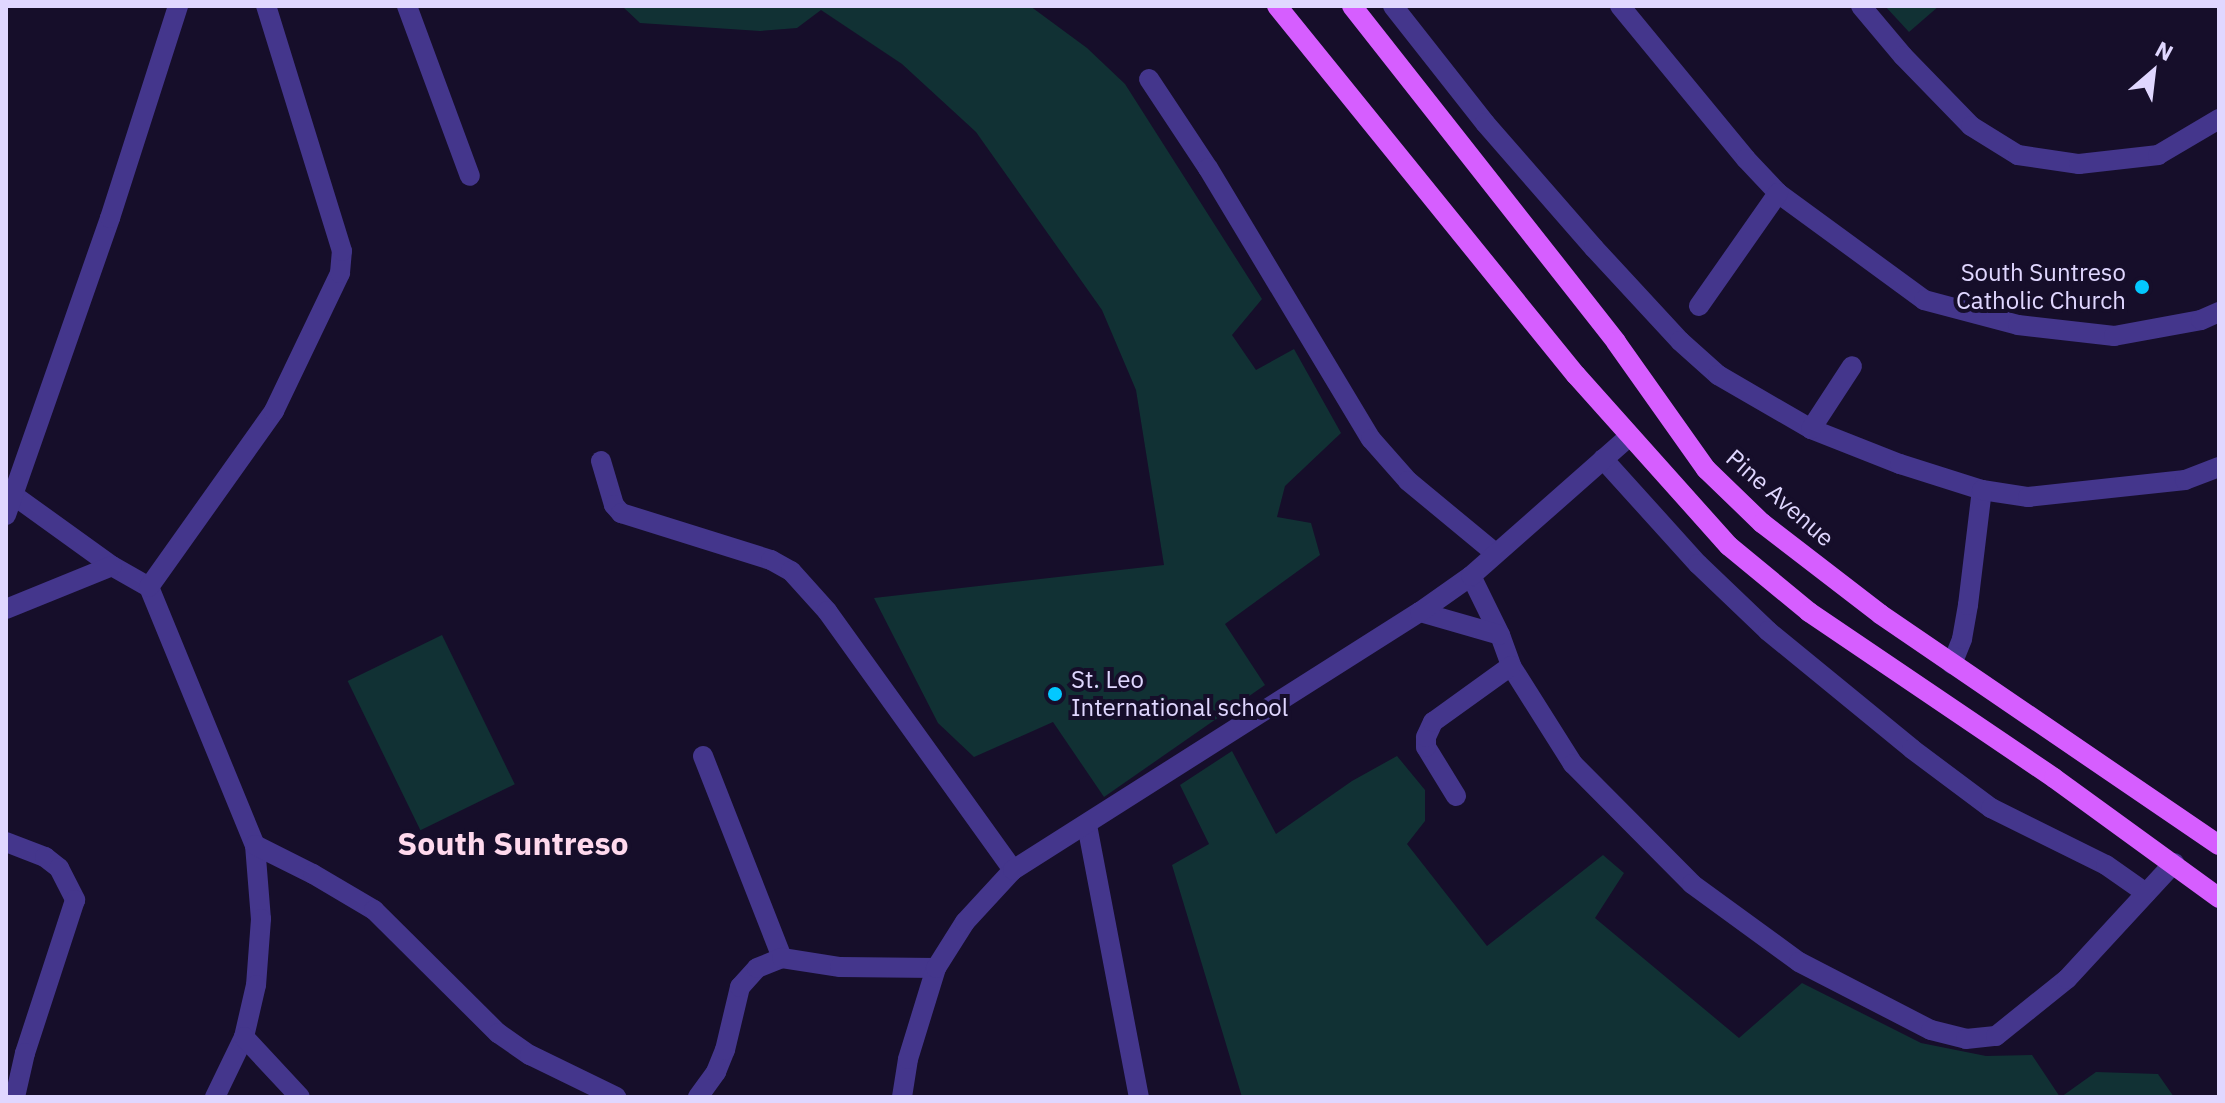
<!DOCTYPE html>
<html>
<head>
<meta charset="utf-8">
<style>
	body { margin:0 }
	#map { position:relative; width:2225px; height:1103px; overflow:hidden; background:#160e2a; font-family:"IBM Plex Sans",sans-serif }
	div>[style] { position:absolute }
	[style*='--x'] { left:calc(var(--x)*1px); top:calc(var(--y)*1px); width:calc(var(--w)*1px); rotate:calc(var(--a)*1deg) }
	.green>* { inset:0; background:#113134; transform-origin:0 0 }
	.minor>* { height:20px; margin:-10px; padding:0 10px; transform-origin:10px; border-radius:10px; background:#44368c }
	.tertiary>* { height:20px; margin:-10px; padding:0 10px; transform-origin:10px; border-radius:10px; background:#44368c }
	.primary>* { height:20px; margin:-10px; padding:0 10px; transform-origin:10px; border-radius:10px; background:#d65eff }
	.dots>* { width:22px; height:22px; translate:-50% -50%; box-sizing:border-box; border:4px solid #160e2a; border-radius:50% }
	span { translate:-50% -50%; white-space:nowrap; text-align:center; line-height:1.15; -webkit-text-stroke:8px #160e2a; paint-order:stroke }
	.poi-label { font-size:24px; color:#e0d7ff }
	.right { translate:-100% -50%; text-align:right }
	.left { translate:0 -50%; text-align:left }
	.street-label { font-size:24px; color:#e0d7ff }
	.district-label { font-size:32px; color:#ffd9ed; font-weight:700 }
	.frame { position:absolute; inset:0; border:8px solid #e0d7ff; pointer-events:none }
	.north { position:absolute; left:2113px; top:32px; width:80px; height:80px; -webkit-text-stroke:6px #160e2a; paint-order:stroke; rotate:28deg; font-size:22px; font-weight:700; line-height:32px; text-align:center; color:#e0d7ff }
	.north::after { content:''; display:block; margin:auto; width:28px; height:36px; background:#e0d7ff; clip-path:polygon(50% 0,100% 100%,50% 72%,0 100%) }
</style>
</head>
<body>
<div id="map">
	<div class="green">
		<div style="clip-path:polygon(622px 6px,1030px 6px,1087px 48px,1125px 84px,1262px 299px,1232px 335px,1256px 370px,1294px 349px,1341px 433px,1285px 486px,1277px 517px,1311px 523px,1320px 555px,1225px 624px,1265px 685px,1104px 797px,1053px 722px,974px 757px,938px 723px,874px 598px,1164px 565px,1136px 390px,1102px 310px,976px 132px,902px 64px,821px 10px,797px 28px,760px 31px,640px 23px)"></div>
		<div style="clip-path:polygon(1885px 6px,1939px 6px,1909px 32px)"></div>
		<div style="left:442px;top:635px;width:166px;height:105px;rotate:64deg"></div>
		<div style="clip-path:polygon(1232px 751px,1276px 834px,1352px 781px,1397px 756px,1425px 790px,1425px 821px,1407px 844px,1487px 946px,1603px 855px,1624px 873px,1595px 918px,1739px 1038px,1802px 983px,1921px 1043px,1986px 1056px,2032px 1055px,2060px 1097px,1242px 1097px,1172px 865px,1209px 844px,1180px 785px)"></div>
		<div style="clip-path:polygon(2096px 1072px,2158px 1074px,2174px 1097px,2061px 1097px)"></div>
	</div>
	<div class="minor">
		<div style="--x:407;--y:6;--w:181;--a:69.7"></div>
		<div style="--x:1393;--y:6;--w:149;--a:51.8"></div>
		<div style="--x:1485;--y:123;--w:166;--a:48.9"></div>
		<div style="--x:1594;--y:248;--w:127;--a:47.2"></div>
		<div style="--x:1680;--y:341;--w:51;--a:41.8"></div>
		<div style="--x:1718;--y:375;--w:108;--a:30.1"></div>
		<div style="--x:1811;--y:429;--w:96;--a:21.5"></div>
		<div style="--x:1900;--y:464;--w:86;--a:17.6"></div>
		<div style="--x:1620;--y:6;--w:198;--a:50.5"></div>
		<div style="--x:1746;--y:159;--w:47;--a:46.7"></div>
		<div style="--x:1778;--y:193;--w:181;--a:36.2"></div>
		<div style="--x:1924;--y:300;--w:97;--a:14.9"></div>
		<div style="--x:2018;--y:325;--w:97;--a:6.5"></div>
		<div style="--x:2114;--y:336;--w:88;--a:-10.4"></div>
		<div style="--x:2201;--y:320;--w:20;--a:-24"></div>
		<div style="--x:1861;--y:6;--w:65;--a:50"></div>
		<div style="--x:1903;--y:56;--w:98;--a:45.8"></div>
		<div style="--x:1971;--y:126;--w:55;--a:31.7"></div>
		<div style="--x:2018;--y:155;--w:62;--a:8.4"></div>
		<div style="--x:2079;--y:164;--w:80;--a:-6.5"></div>
		<div style="--x:2158;--y:155;--w:71;--a:-30.5"></div>
		<div style="--x:1149;--y:79;--w:107;--a:56.5"></div>
		<div style="--x:1208;--y:168;--w:316;--a:59"></div>
		<div style="--x:1371;--y:439;--w:56;--a:48.6"></div>
		<div style="--x:1408;--y:481;--w:113;--a:39.6"></div>
		<div style="--x:1699;--y:306;--w:138;--a:-55"></div>
		<div style="--x:1811;--y:429;--w:75;--a:-56.9"></div>
		<div style="--x:1603;--y:459;--w:142;--a:47.9"></div>
		<div style="--x:1698;--y:564;--w:97;--a:43.7"></div>
		<div style="--x:1768;--y:631;--w:186;--a:39.3"></div>
		<div style="--x:1912;--y:749;--w:99;--a:36.8"></div>
		<div style="--x:1991;--y:808;--w:128;--a:26.4"></div>
		<div style="--x:2106;--y:865;--w:49;--a:35"></div>
		<div style="--x:601;--y:461;--w:46;--a:73.5"></div>
		<div style="--x:614;--y:505;--w:11;--a:49"></div>
		<div style="--x:621;--y:513;--w:157;--a:17.4"></div>
		<div style="--x:771;--y:560;--w:23;--a:29"></div>
		<div style="--x:791;--y:571;--w:54;--a:48"></div>
		<div style="--x:827;--y:611;--w:319;--a:54.3"></div>
		<div style="--x:12;--y:494;--w:123;--a:35.8"></div>
		<div style="--x:112;--y:566;--w:43;--a:29.6"></div>
		<div style="--x:149;--y:587;--w:279;--a:67.7"></div>
		<div style="--x:255;--y:845;--w:74;--a:85.4"></div>
		<div style="--x:261;--y:919;--w:66;--a:94.3"></div>
		<div style="--x:256;--y:985;--w:53;--a:103"></div>
		<div style="--x:244;--y:1037;--w:67;--a:115.8"></div>
		<div style="--x:6;--y:515;--w:315;--a:-70.7"></div>
		<div style="--x:110;--y:218;--w:223;--a:-72.2"></div>
		<div style="--x:1471;--y:576;--w:66;--a:63.8"></div>
		<div style="--x:1500;--y:635;--w:33;--a:70"></div>
		<div style="--x:1511;--y:666;--w:116;--a:57.7"></div>
		<div style="--x:1573;--y:764;--w:169;--a:45.2"></div>
		<div style="--x:1692;--y:884;--w:132;--a:36.1"></div>
		<div style="--x:1799;--y:962;--w:148;--a:27.3"></div>
		<div style="--x:1931;--y:1030;--w:36;--a:14"></div>
		<div style="--x:1966;--y:1039;--w:30;--a:-6"></div>
		<div style="--x:1996;--y:1036;--w:91;--a:-38.8"></div>
		<div style="--x:2067;--y:979;--w:158;--a:-47.3"></div>
		<div style="--x:149;--y:587;--w:216;--a:-54.6"></div>
		<div style="--x:274;--y:411;--w:153;--a:-64.4"></div>
		<div style="--x:340;--y:273;--w:22;--a:-85"></div>
		<div style="--x:342;--y:251;--w:257;--a:-107.2"></div>
		<div style="--x:6;--y:609;--w:114;--a:-22.1"></div>
		<div style="--x:1420;--y:612;--w:83;--a:16"></div>
		<div style="--x:1952;--y:664;--w:27;--a:-68"></div>
		<div style="--x:1962;--y:639;--w:35;--a:-80"></div>
		<div style="--x:1968;--y:605;--w:116;--a:-83.1"></div>
		<div style="--x:1982;--y:490;--w:47;--a:8.7"></div>
		<div style="--x:2028;--y:497;--w:158;--a:-6.2"></div>
		<div style="--x:2185;--y:480;--w:36;--a:-21"></div>
		<div style="--x:703;--y:756;--w:217;--a:68.6"></div>
		<div style="--x:1456;--y:796;--w:57;--a:-121.5"></div>
		<div style="--x:1426;--y:747;--w:10;--a:-90"></div>
		<div style="--x:1426;--y:737;--w:17;--a:-65"></div>
		<div style="--x:1433;--y:722;--w:96;--a:-35.7"></div>
		<div style="--x:1087;--y:825;--w:277;--a:79.2"></div>
		<div style="--x:6;--y:842;--w:42;--a:21"></div>
		<div style="--x:45;--y:857;--w:18;--a:38"></div>
		<div style="--x:59;--y:868;--w:36;--a:63"></div>
		<div style="--x:75;--y:900;--w:161;--a:108.1"></div>
		<div style="--x:25;--y:1053;--w:45;--a:102.8"></div>
		<div style="--x:255;--y:845;--w:65;--a:26.6"></div>
		<div style="--x:313;--y:874;--w:71;--a:30.5"></div>
		<div style="--x:374;--y:910;--w:175;--a:44.8"></div>
		<div style="--x:498;--y:1033;--w:39;--a:35"></div>
		<div style="--x:530;--y:1055;--w:96;--a:26"></div>
		<div style="--x:244;--y:1037;--w:82;--a:47"></div>
		<div style="--x:698;--y:1097;--w:31;--a:-54"></div>
		<div style="--x:716;--y:1072;--w:24;--a:-68"></div>
		<div style="--x:725;--y:1050;--w:65;--a:-76.6"></div>
		<div style="--x:740;--y:987;--w:25;--a:-48"></div>
		<div style="--x:757;--y:968;--w:27;--a:-22"></div>
		<div style="--x:782;--y:958;--w:59;--a:8.8"></div>
		<div style="--x:840;--y:967;--w:96;--a:0.6"></div>
	</div>
	<div class="tertiary">
		<div style="--x:902;--y:1097;--w:38;--a:-81"></div>
		<div style="--x:908;--y:1059;--w:95;--a:-72.9"></div>
		<div style="--x:936;--y:968;--w:54;--a:-57.8"></div>
		<div style="--x:965;--y:922;--w:71;--a:-47.3"></div>
		<div style="--x:1013;--y:870;--w:482;--a:-32.4"></div>
		<div style="--x:1420;--y:612;--w:62;--a:-35.2"></div>
		<div style="--x:1471;--y:576;--w:212;--a:-41.4"></div>
	</div>
	<div class="primary">
		<div style="--x:1277;--y:6;--w:475;--a:51"></div>
		<div style="--x:1576;--y:375;--w:229;--a:48.2"></div>
		<div style="--x:1729;--y:546;--w:104;--a:39.5"></div>
		<div style="--x:1809;--y:612;--w:296;--a:34.1"></div>
		<div style="--x:2054;--y:778;--w:204;--a:36"></div>
		<div style="--x:1352;--y:6;--w:427;--a:51.8"></div>
		<div style="--x:1616;--y:342;--w:156;--a:54.7"></div>
		<div style="--x:1706;--y:469;--w:78;--a:44"></div>
		<div style="--x:1762;--y:523;--w:149;--a:37.6"></div>
		<div style="--x:1880;--y:614;--w:410;--a:34.3"></div>
	</div>
	<div class="dots">
		<div style="left:2142px;top:287px;background:#03c8ff"></div>
		<div style="left:1055px;top:694px;background:#03c8ff"></div>
	</div>
	<div class="poi-label">
		<span class="right" style="left:2126px;top:287px">South Suntreso<br>Catholic Church</span>
		<span class="left" style="left:1071px;top:694px">St. Leo<br>International school</span>
	</div>
	<div class="street-label">
		<span style="left:1780px;top:498px;rotate:41deg">Pine Avenue</span>
	</div>
	<div class="district-label">
		<span style="left:513px;top:843px">South Suntreso</span>
	</div>
	<div class="frame"></div>
	<div class="north">N</div>
</div>
</body>
</html>
